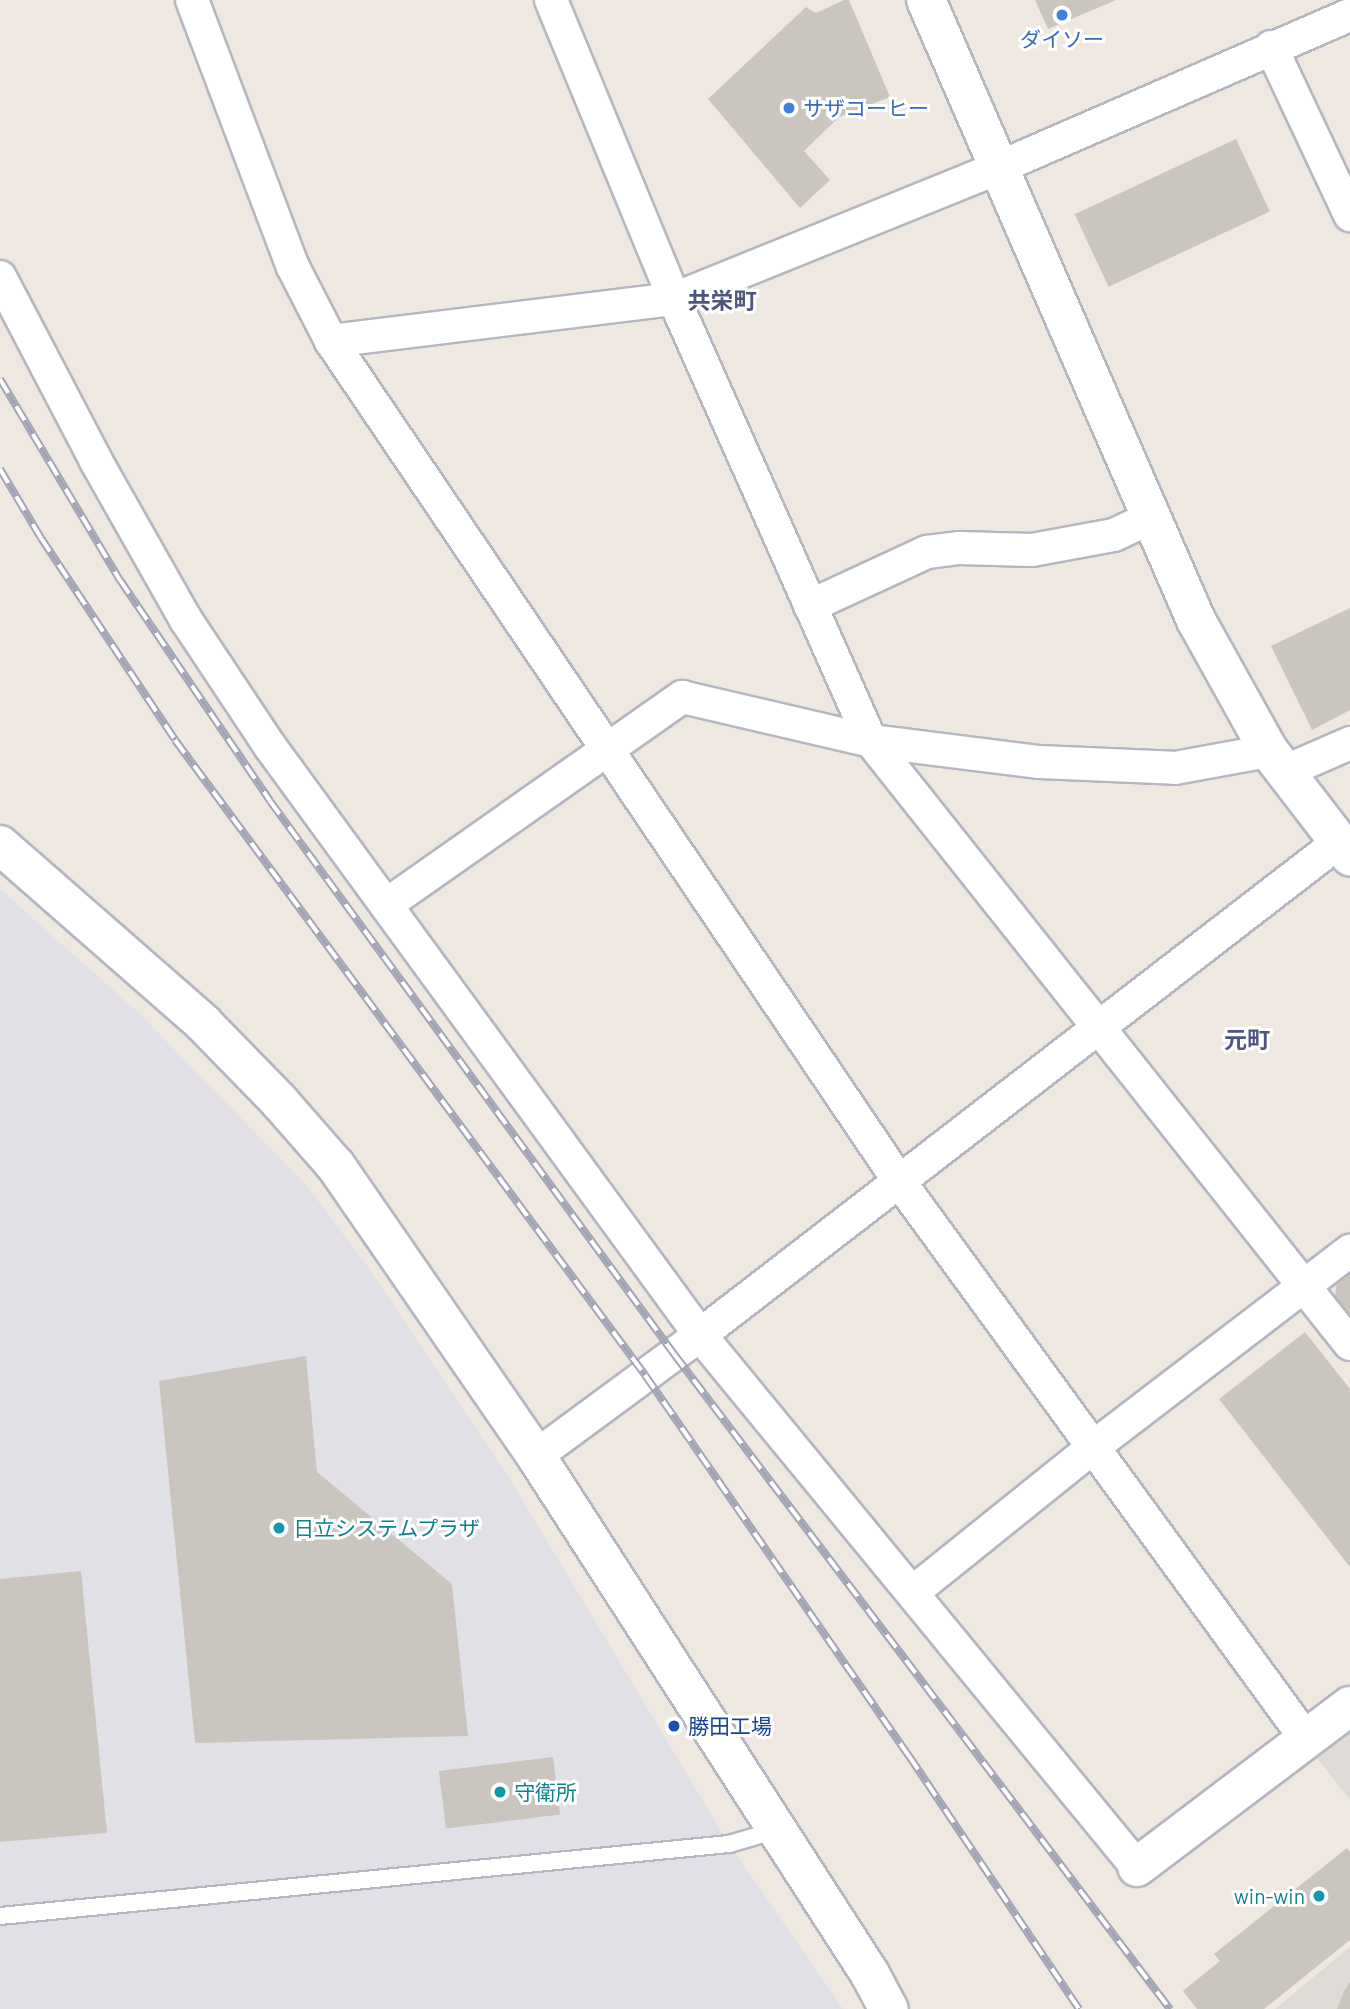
<!DOCTYPE html>
<html>
<head>
<meta charset="utf-8">
<style>
	body { margin:0 }
	#map { position:relative; width:1350px; height:2009px; overflow:hidden; background:#eee8e1; font-family:Barlow,"Noto Sans JP",sans-serif }
	div>[style] { position:absolute }
	[style*='--x'] { left:calc(var(--x)*1px); top:calc(var(--y)*1px); width:calc(var(--w)*1px); rotate:calc(var(--a)*1deg) }
	.industrial>* { inset:0; background:#e2e0e7 }
	.plaza>* { inset:0; background:#dedbd7 }
	.building>* { inset:0; background:#cac6bf; transform-origin:0 0 }
	.roads { filter:drop-shadow(2px 0 #b4b6c0) drop-shadow(-2px 0 #b4b6c0) drop-shadow(0 2px #b4b6c0) drop-shadow(0 -2px #b4b6c0) }
	.service>* { height:16px; margin:-8px; padding:0 8px; transform-origin:8px; border-radius:8px; background:#fff }
	.minor>* { height:32px; margin:-16px; padding:0 16px; transform-origin:16px; border-radius:16px; background:#fff }
	.tertiary>* { height:38px; margin:-19px; padding:0 19px; transform-origin:19px; border-radius:19px; background:#fff }
	.rail>* { height:8px; margin-top:-4px; transform-origin:0; background:repeating-linear-gradient(90deg,#fff 0 16px,#a3a5b6 0 32px); box-sizing:border-box; border-block:2px solid #a3a5b6 }
	.dots>* { width:19px; height:19px; translate:-50% -50%; box-sizing:border-box; border:4px solid #fff; border-radius:50% }
	span { translate:-50% -50%; white-space:nowrap; text-align:center; line-height:1.15; -webkit-text-stroke:6px #fff; paint-order:stroke }
	.shop-label { font-size:21px; color:#366cbe }
	.left { translate:0 -50%; text-align:left }
	.culture-label { font-size:21px; color:#0d838f }
	.right { translate:-100% -50%; text-align:right }
	.transit-label { font-size:21px; color:#164399 }
	.neighbourhood-label { font-size:23px; color:#4f567d; font-weight:700 }
</style>
</head>
<body>
<div id="map">
	<div class="industrial">
		<div style="clip-path:polygon(0 889px,140px 1014px,307px 1186px,368px 1267px,505px 1471px,729px 1844px,843px 2009px,0 2009px)"></div>
	</div>
	<div class="plaza">
		<div style="clip-path:polygon(1350px 1724px,1350px 1800px,1313px 1753px)"></div>
		<div style="clip-path:polygon(1350px 1947px,1350px 1982px,1337px 2009px,1275px 2009px)"></div>
	</div>
	<div class="building">
		<div style="clip-path:polygon(844px 0,849px 0,890px 97px,839px 117px,804px 151px,830px 180px,800px 208px,708px 99px,806px 7px,816px 13px)"></div>
		<div style="clip-path:polygon(1035px 0,1116px 0,1048px 29px)"></div>
		<div style="left:1236px;top:139px;width:80px;height:178px;rotate:65deg"></div>
		<div style="clip-path:polygon(1350px 608px,1350px 710px,1312px 730px,1271px 646px)"></div>
		<div style="clip-path:polygon(1350px 1271px,1350px 1322px,1334px 1303px,1337px 1281px)"></div>
		<div style="clip-path:polygon(1305px 1332px,1350px 1389px,1350px 1567px,1219px 1399px)"></div>
		<div style="clip-path:polygon(306px 1356px,317px 1472px,452px 1584px,468px 1736px,195px 1743px,159px 1381px)"></div>
		<div style="clip-path:polygon(81px 1571px,107px 1833px,0 1842px,0 1579px)"></div>
		<div style="left:553px;top:1757px;width:58px;height:115px;rotate:83deg"></div>
		<div style="clip-path:polygon(1347px 1848px,1350px 1852px,1350px 1940px,1264px 2009px,1197px 2009px,1183px 1991px,1220px 1961px,1214px 1954px)"></div>
		<div style="clip-path:polygon(1350px 1982px,1350px 2009px,1337px 2009px,1344px 1991px)"></div>
	</div>
	<div class="roads">
		<div class="service">
			<div style="--x:0;--y:1916;--w:733;--a:-5.64"></div>
			<div style="--x:729;--y:1844;--w:50;--a:-16.3"></div>
		</div>
		<div class="minor">
			<div style="--x:192;--y:0;--w:285;--a:69.3"></div>
			<div style="--x:293;--y:267;--w:83;--a:62.8"></div>
			<div style="--x:331;--y:341;--w:1014;--a:55.93"></div>
			<div style="--x:899;--y:1181;--w:691;--a:53.89"></div>
			<div style="--x:551;--y:0;--w:323;--a:67.6"></div>
			<div style="--x:674;--y:299;--w:484;--a:66"></div>
			<div style="--x:871;--y:741;--w:770;--a:51.54"></div>
			<div style="--x:1271;--y:47;--w:186;--a:64.8"></div>
			<div style="--x:0;--y:277;--w:208;--a:62.4"></div>
			<div style="--x:96;--y:461;--w:183;--a:60.5"></div>
			<div style="--x:186;--y:620;--w:150;--a:56.4"></div>
			<div style="--x:269;--y:745;--w:731;--a:53.85"></div>
			<div style="--x:700;--y:1335;--w:688;--a:50.6"></div>
			<div style="--x:331;--y:341;--w:346;--a:-7"></div>
			<div style="--x:674;--y:299;--w:352;--a:-22"></div>
			<div style="--x:1000;--y:167;--w:382;--a:-23.5"></div>
			<div style="--x:810;--y:606;--w:129;--a:-24.8"></div>
			<div style="--x:927;--y:552;--w:33;--a:-7"></div>
			<div style="--x:960;--y:548;--w:72;--a:1.6"></div>
			<div style="--x:1032;--y:550;--w:83;--a:-10.4"></div>
			<div style="--x:1114;--y:535;--w:42;--a:-25.3"></div>
			<div style="--x:1284;--y:772;--w:72;--a:-23.7"></div>
			<div style="--x:386;--y:905;--w:362;--a:-35.1"></div>
			<div style="--x:682;--y:697;--w:194;--a:13.1"></div>
			<div style="--x:871;--y:741;--w:170;--a:7.1"></div>
			<div style="--x:1040;--y:762;--w:135;--a:2.5"></div>
			<div style="--x:1175;--y:768;--w:96;--a:-10.3"></div>
			<div style="--x:536;--y:1456;--w:204;--a:-36.4"></div>
			<div style="--x:700;--y:1335;--w:807;--a:-37.65"></div>
			<div style="--x:913;--y:1592;--w:230;--a:-38.8"></div>
			<div style="--x:1092;--y:1448;--w:325;--a:-37.4"></div>
		</div>
		<div class="tertiary">
			<div style="--x:926;--y:0;--w:676;--a:66.47"></div>
			<div style="--x:1196;--y:620;--w:150;--a:60.9"></div>
			<div style="--x:1269;--y:751;--w:133;--a:52.4"></div>
			<div style="--x:0;--y:845;--w:270;--a:41.2"></div>
			<div style="--x:203;--y:1023;--w:109;--a:45.7"></div>
			<div style="--x:279;--y:1101;--w:86;--a:48.8"></div>
			<div style="--x:336;--y:1166;--w:352;--a:55.4"></div>
			<div style="--x:536;--y:1456;--w:616;--a:57.19"></div>
			<div style="--x:870;--y:1974;--w:40;--a:62"></div>
			<div style="--x:1137;--y:1867;--w:267;--a:-37.1"></div>
		</div>
	</div>
	<div class="rail">
		<div style="--x:0;--y:379;--w:234;--a:59.2"></div>
		<div style="--x:120;--y:580;--w:267;--a:55.8"></div>
		<div style="--x:270;--y:801;--w:685;--a:53.85"></div>
		<div style="--x:674;--y:1354;--w:822;--a:52.87"></div>
		<div style="--x:0;--y:469;--w:80;--a:59.3"></div>
		<div style="--x:41;--y:538;--w:242;--a:56.4"></div>
		<div style="--x:175;--y:740;--w:790;--a:53.49"></div>
		<div style="--x:645;--y:1375;--w:464;--a:55.3"></div>
		<div style="--x:909;--y:1756;--w:305;--a:56.1"></div>
	</div>
	<div class="dots">
		<div style="left:1062px;top:15px;background:#3f7fe0"></div>
		<div style="left:789px;top:108px;background:#3f7fe0"></div>
		<div style="left:279px;top:1528px;background:#0f9aa8"></div>
		<div style="left:674px;top:1726px;background:#1a4fb4"></div>
		<div style="left:500px;top:1792px;background:#0f9aa8"></div>
		<div style="left:1319px;top:1896px;background:#0f9aa8"></div>
	</div>
	<div class="shop-label">
		<span style="left:1062px;top:39px">ダイソー</span>
		<span class="left" style="left:803px;top:108px">サザコーヒー</span>
	</div>
	<div class="culture-label">
		<span class="left" style="left:293px;top:1528px">日立システムプラザ</span>
		<span class="left" style="left:514px;top:1792px">守衛所</span>
		<span class="right" style="left:1305px;top:1896px">win-win</span>
	</div>
	<div class="transit-label">
		<span class="left" style="left:688px;top:1726px">勝田工場</span>
	</div>
	<div class="neighbourhood-label">
		<span style="left:722px;top:300px">共栄町</span>
		<span style="left:1247px;top:1039px">元町</span>
	</div>
</div>
</body>
</html>
